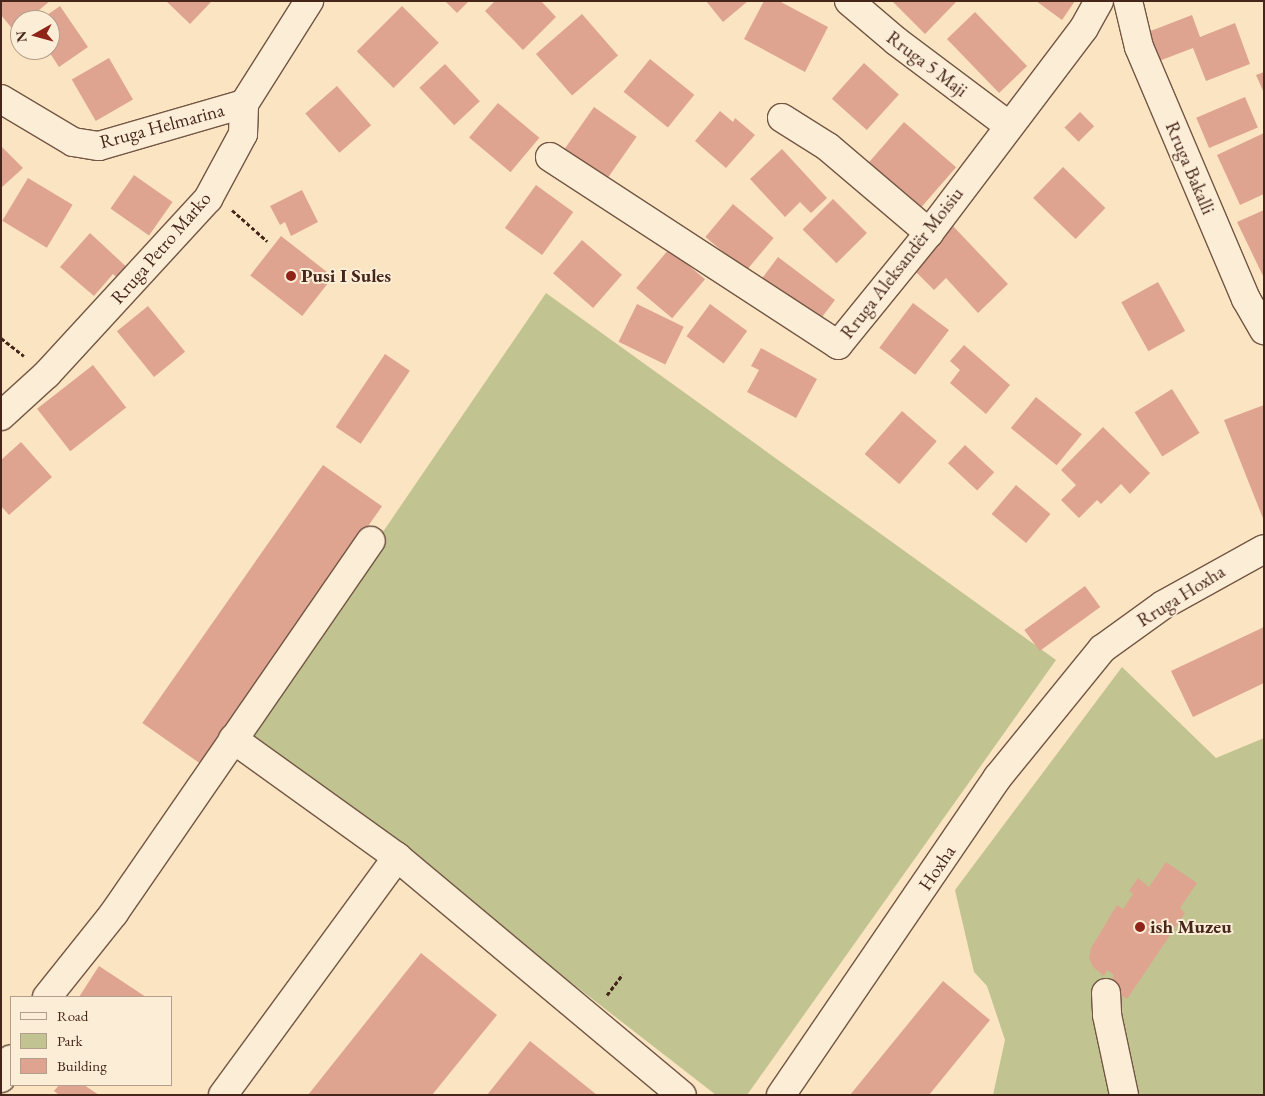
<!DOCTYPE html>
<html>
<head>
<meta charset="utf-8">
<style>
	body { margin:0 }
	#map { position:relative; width:1265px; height:1096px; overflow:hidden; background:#fbe4c1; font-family:"EB Garamond",serif }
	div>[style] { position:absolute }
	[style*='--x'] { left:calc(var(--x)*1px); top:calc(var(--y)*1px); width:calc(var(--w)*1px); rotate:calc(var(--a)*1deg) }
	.green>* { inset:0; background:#c1c491 }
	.building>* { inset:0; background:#dfa490; transform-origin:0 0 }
	.path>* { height:3px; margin-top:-1.5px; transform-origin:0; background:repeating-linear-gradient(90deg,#46261b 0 4px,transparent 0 6.5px) }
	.roads { filter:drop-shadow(1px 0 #735644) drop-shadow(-1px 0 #735644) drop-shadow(0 1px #735644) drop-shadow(0 -1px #735644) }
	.minor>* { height:28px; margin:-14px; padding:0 14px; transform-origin:14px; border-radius:14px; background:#fcedd7 }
	.dots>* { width:14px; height:14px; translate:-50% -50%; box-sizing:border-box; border:2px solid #fcedd7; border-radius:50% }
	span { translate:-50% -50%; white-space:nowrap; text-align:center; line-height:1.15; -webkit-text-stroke:4px #fcedd7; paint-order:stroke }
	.street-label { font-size:19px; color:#46261b }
	.poi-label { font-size:19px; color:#46261b; font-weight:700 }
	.left { translate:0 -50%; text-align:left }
	.frame { position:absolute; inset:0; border:2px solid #46261b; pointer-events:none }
	.legend { position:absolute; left:10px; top:996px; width:162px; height:90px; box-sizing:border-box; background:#fcedd7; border:1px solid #b39d8c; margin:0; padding:6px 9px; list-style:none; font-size:15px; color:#46261b }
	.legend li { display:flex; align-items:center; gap:10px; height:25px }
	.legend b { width:25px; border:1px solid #b39d8c }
	.north { position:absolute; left:10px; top:10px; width:50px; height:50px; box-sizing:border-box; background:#fcedd7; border:1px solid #b39d8c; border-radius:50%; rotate:263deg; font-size:14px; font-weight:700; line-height:20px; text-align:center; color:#46261b }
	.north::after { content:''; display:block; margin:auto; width:18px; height:22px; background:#8f2418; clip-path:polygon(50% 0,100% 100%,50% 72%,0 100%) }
</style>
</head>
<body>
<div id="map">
	<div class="green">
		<div style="clip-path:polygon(546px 293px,1056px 660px,747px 1095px,716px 1095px,247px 731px)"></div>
		<div style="clip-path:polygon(1122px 667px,1216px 758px,1264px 738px,1264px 1095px,993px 1095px,1005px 1040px,987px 986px,974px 972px,955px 890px)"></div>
	</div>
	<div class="building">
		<div style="clip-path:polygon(1px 1px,50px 1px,27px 20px,20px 20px,20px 26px,14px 31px,1px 15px)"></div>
		<div style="clip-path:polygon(166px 1px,212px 1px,190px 24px)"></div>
		<div style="clip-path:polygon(445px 1px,469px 1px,457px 13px)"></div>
		<div style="clip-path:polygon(495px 1px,541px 1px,556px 17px,523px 50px,485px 11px)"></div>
		<div style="clip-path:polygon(706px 1px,748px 1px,723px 22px)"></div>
		<div style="clip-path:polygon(764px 1px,779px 1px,828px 27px,805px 72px,744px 39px)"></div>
		<div style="clip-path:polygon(892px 1px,957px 1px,925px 34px)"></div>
		<div style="clip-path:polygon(1036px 1px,1075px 1px,1062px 20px)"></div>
		<div style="clip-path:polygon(60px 6px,88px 47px,59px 67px,48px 50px,50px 20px,40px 20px)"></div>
		<div style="left:402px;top:6px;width:52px;height:64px;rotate:45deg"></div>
		<div style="left:975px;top:12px;width:75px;height:39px;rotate:46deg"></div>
		<div style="left:582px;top:14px;width:55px;height:61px;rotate:49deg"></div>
		<div style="clip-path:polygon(1192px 15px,1200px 37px,1235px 23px,1250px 64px,1206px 81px,1193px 48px,1159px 61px,1148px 32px)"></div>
		<div style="left:109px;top:58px;width:48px;height:43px;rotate:60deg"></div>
		<div style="left:650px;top:59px;width:57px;height:42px;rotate:39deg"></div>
		<div style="left:864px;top:63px;width:47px;height:48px;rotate:42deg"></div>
		<div style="left:445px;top:64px;width:51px;height:35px;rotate:47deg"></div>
		<div style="clip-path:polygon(1264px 72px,1264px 93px,1256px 75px)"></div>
		<div style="left:337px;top:86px;width:52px;height:42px;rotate:49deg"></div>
		<div style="left:1245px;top:97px;width:33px;height:53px;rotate:67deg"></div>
		<div style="left:498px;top:103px;width:54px;height:45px;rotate:40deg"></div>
		<div style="left:594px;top:107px;width:52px;height:51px;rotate:35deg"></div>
		<div style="clip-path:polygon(720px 111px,733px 122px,735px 118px,755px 135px,726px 168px,695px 141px)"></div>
		<div style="left:1080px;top:112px;width:20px;height:22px;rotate:45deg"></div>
		<div style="left:904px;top:122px;width:69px;height:56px;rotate:41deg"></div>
		<div style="clip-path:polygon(1264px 133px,1264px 194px,1240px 205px,1217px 155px)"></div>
		<div style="clip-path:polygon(2px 147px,23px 168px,1px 188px,1px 148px)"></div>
		<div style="clip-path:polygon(782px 149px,827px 198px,811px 213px,800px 202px,785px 217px,750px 179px)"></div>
		<div style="left:1063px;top:167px;width:59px;height:43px;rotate:44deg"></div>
		<div style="left:134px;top:175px;width:47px;height:41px;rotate:35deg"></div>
		<div style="left:28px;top:178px;width:52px;height:50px;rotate:31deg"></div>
		<div style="left:536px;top:185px;width:46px;height:53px;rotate:36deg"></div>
		<div style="clip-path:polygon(302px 190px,318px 222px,291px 236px,285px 222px,280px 225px,270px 206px)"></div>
		<div style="left:833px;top:199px;width:48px;height:43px;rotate:45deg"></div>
		<div style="left:733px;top:204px;width:53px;height:43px;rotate:40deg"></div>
		<div style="clip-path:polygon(1264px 210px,1264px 278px,1237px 222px)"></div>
		<div style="clip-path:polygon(953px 226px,1008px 284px,978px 313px,946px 278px,934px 290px,910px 266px)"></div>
		<div style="clip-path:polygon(90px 233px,132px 272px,123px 283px,113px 274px,94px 296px,60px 267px)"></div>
		<div style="left:281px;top:236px;width:66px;height:50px;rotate:38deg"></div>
		<div style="left:582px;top:240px;width:53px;height:44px;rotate:41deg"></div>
		<div style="left:669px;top:249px;width:47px;height:51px;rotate:40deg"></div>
		<div style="clip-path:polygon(778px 257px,835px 300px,819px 321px,758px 284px)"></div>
		<div style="left:1158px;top:282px;width:56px;height:42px;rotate:61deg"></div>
		<div style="left:913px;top:303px;width:45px;height:56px;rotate:37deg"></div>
		<div style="left:637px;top:304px;width:52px;height:42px;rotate:26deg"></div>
		<div style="left:710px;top:304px;width:46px;height:40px;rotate:36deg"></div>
		<div style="left:148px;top:306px;width:59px;height:40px;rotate:51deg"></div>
		<div style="clip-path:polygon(964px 345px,1010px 385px,986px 414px,950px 383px,960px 370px,950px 361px)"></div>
		<div style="clip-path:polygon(761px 348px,817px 379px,796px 418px,747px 392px,759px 370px,751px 366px)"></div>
		<div style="left:385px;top:354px;width:30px;height:88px;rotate:34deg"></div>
		<div style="left:93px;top:365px;width:54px;height:71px;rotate:52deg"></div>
		<div style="left:1172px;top:389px;width:52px;height:44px;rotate:58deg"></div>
		<div style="left:1036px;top:397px;width:59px;height:40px;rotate:39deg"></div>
		<div style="clip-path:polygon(1264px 405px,1264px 521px,1224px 420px)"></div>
		<div style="left:902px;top:411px;width:46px;height:57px;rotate:41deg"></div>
		<div style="clip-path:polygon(1103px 427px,1150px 473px,1130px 494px,1121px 484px,1101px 504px,1097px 500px,1079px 518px,1061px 500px,1076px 485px,1061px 470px)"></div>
		<div style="clip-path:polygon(21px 442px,52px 477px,9px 515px,1px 506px,1px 460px)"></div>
		<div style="left:965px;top:445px;width:40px;height:25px;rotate:43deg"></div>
		<div style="left:323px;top:465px;width:72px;height:315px;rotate:35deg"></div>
		<div style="left:1016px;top:485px;width:45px;height:38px;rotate:40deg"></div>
		<div style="left:1085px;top:586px;width:26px;height:75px;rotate:54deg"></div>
		<div style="clip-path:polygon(1264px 627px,1264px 683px,1193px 717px,1171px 671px)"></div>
		<div style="clip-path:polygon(1166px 862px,1197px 883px,1180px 908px,1185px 913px,1127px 999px,1109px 987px,1114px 975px,1107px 970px,1104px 976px,1093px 967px,1089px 958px,1091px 948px,1117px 905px,1123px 909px,1133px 894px,1129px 891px,1138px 878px,1149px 887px)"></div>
		<div style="clip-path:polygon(421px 953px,497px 1015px,432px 1095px,308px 1095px)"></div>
		<div style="clip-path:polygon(99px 966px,146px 997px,79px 997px)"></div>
		<div style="clip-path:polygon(943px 981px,990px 1020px,929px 1095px,850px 1095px)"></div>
		<div style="clip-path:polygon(530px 1041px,597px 1095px,487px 1095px)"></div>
		<div style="clip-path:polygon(59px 1085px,84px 1085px,99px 1095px,59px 1095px,54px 1091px)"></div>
	</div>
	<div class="path">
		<div style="--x:232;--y:210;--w:47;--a:41.5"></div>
		<div style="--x:1;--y:338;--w:29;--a:38"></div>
		<div style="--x:607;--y:995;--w:26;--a:-53"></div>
	</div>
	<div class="roads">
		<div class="minor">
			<div style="--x:849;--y:1;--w:62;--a:40.4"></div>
			<div style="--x:896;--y:41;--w:140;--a:36.9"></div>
			<div style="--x:1128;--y:1;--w:47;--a:76.6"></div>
			<div style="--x:1139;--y:47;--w:274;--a:67"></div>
			<div style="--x:1246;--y:299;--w:36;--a:60"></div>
			<div style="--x:1;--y:99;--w:84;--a:30.8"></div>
			<div style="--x:73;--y:142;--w:26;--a:9"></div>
			<div style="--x:99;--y:146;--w:151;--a:-16.2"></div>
			<div style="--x:782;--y:118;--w:54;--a:32.2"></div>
			<div style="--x:828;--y:147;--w:133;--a:40.4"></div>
			<div style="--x:550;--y:157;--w:344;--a:33.1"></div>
			<div style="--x:838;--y:345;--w:144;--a:-50.9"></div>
			<div style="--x:929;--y:233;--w:257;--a:-52.9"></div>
			<div style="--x:1084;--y:28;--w:31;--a:-61"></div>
			<div style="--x:1;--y:416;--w:62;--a:-42.4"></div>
			<div style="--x:47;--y:374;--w:238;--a:-47.4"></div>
			<div style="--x:208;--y:199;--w:74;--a:-61.7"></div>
			<div style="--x:243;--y:134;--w:30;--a:-88"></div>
			<div style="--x:244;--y:104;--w:122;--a:-57.7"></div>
			<div style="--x:233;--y:739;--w:202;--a:35.7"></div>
			<div style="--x:397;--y:857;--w:371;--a:39.9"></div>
			<div style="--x:1106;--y:993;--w:22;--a:87"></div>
			<div style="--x:1107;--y:1015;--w:82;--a:78"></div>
			<div style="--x:47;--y:997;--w:107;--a:-51.4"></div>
			<div style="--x:114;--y:913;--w:452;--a:-55.4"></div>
			<div style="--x:1;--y:1078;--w:21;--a:-62"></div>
			<div style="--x:223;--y:1095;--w:295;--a:-53.8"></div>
			<div style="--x:781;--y:1095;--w:385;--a:-55.7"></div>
			<div style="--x:998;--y:777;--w:165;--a:-50.9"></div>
			<div style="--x:1102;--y:649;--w:75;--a:-35.8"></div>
			<div style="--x:1163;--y:605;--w:115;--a:-29"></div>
		</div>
	</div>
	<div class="dots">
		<div style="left:291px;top:276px;background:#8f2418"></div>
		<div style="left:1140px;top:927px;background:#8f2418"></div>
	</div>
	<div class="street-label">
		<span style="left:927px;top:64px;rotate:37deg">Rruga 5 Maji</span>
		<span style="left:162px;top:126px;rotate:-15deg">Rruga Helmarina</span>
		<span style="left:1190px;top:168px;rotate:67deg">Rruga Bakalli</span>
		<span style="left:161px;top:248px;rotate:-49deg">Rruga Petro Marko</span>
		<span style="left:902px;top:263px;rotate:-52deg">Rruga Aleksandër Moisiu</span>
		<span style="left:1181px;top:596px;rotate:-32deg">Rruga Hoxha</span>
		<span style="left:937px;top:868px;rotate:-56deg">Hoxha</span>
	</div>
	<div class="poi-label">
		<span class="left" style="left:301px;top:276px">Pusi I Sules</span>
		<span class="left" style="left:1150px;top:927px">ish Muzeu</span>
	</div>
	<div class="frame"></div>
	<ul class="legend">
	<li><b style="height:6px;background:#fcedd7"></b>Road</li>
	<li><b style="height:14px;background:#c1c491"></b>Park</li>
	<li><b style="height:14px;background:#dfa490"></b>Building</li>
	</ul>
	<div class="north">N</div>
</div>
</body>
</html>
